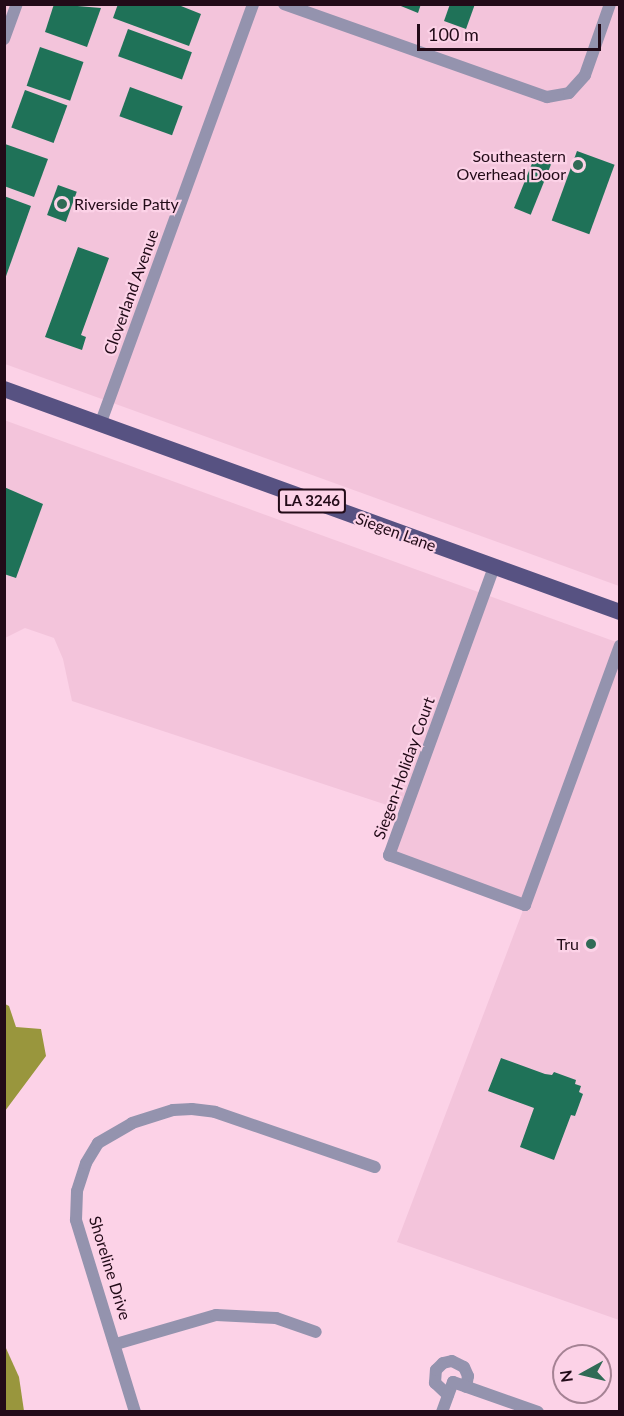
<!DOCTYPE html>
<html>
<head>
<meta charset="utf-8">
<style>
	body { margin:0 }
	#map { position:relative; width:624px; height:1416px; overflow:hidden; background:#fcd2e7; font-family:Lato,sans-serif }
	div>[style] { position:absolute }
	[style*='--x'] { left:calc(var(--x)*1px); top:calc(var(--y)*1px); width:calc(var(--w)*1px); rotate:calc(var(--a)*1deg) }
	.built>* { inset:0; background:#f3c4db }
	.water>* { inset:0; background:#99963d }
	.building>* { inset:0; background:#1f7258; transform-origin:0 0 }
	.minor>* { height:12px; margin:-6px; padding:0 6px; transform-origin:6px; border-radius:6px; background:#9493ae }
	.primary>* { height:16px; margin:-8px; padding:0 8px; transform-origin:8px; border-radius:8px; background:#575282 }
	.dots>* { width:16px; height:16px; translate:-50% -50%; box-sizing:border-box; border:3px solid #fcd2e7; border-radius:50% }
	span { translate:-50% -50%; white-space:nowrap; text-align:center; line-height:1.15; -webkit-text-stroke:4.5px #fcd2e7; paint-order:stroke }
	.shield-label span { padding:2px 4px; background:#fcd2e7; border:2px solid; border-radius:4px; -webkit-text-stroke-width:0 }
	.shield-label { font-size:15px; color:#220b18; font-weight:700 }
	.poi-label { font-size:16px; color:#220b18 }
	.right { translate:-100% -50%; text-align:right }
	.left { translate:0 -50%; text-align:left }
	.street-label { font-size:16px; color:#220b18 }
	.frame { position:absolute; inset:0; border:6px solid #220b18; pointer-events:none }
	.north { position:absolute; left:552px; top:1344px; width:60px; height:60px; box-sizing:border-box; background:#fcd2e7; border:2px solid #a58294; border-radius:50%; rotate:262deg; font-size:16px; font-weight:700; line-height:24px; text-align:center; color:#220b18 }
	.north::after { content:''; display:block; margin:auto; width:21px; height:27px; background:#306b56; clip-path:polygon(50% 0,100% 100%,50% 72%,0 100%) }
	.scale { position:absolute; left:417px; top:24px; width:184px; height:27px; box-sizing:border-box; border:3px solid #220b18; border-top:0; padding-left:8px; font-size:18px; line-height:21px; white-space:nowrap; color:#220b18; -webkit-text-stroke:4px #fcd2e7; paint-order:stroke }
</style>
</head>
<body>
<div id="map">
	<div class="built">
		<div style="clip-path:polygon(4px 5px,619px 5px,619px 586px,5px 364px)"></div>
		<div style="clip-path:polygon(4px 420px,619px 643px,619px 1320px,397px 1242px,525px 905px,389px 855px,405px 811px,72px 701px,63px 659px,54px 638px,25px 628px,5px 638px)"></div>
	</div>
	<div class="water">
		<div style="clip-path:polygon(5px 1004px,9px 1006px,16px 1027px,41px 1029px,46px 1056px,5px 1111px)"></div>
		<div style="clip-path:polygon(5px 1346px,19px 1377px,24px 1411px,5px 1411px)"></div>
	</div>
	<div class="building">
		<div style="clip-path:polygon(54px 4px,101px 8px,87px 47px,45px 32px)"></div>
		<div style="clip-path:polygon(118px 4px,176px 4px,201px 14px,189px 46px,113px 18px)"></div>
		<div style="clip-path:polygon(396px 4px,421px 4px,418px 13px)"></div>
		<div style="clip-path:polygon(450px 4px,475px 4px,466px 29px,444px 21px)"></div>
		<div style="left:128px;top:29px;width:68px;height:29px;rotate:20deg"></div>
		<div style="left:40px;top:47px;width:46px;height:41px;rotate:19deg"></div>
		<div style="left:130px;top:87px;width:56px;height:31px;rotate:20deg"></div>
		<div style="left:25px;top:90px;width:45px;height:40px;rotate:20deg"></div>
		<div style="clip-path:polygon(5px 144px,48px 159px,34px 197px,4px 186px)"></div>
		<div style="left:577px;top:151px;width:40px;height:74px;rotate:20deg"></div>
		<div style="left:535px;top:156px;width:18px;height:56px;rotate:22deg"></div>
		<div style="left:58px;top:185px;width:20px;height:32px;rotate:20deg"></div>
		<div style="clip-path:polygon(4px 196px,31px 206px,5px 279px,4px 279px)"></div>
		<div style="clip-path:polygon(78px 247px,109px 258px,81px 335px,86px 337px,82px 350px,45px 337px)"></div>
		<div style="clip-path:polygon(4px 487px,43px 504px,16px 578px,4px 574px)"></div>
		<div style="clip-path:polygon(501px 1058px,545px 1074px,552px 1075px,554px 1072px,576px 1080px,575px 1084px,581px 1086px,579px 1092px,583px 1094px,575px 1116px,571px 1115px,554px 1160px,520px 1147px,534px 1108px,488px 1091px)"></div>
	</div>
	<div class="minor">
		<div style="--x:284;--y:4;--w:279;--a:19.5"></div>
		<div style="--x:547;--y:97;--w:22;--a:-10"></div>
		<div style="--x:569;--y:93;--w:24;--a:-48"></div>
		<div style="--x:585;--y:75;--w:75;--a:-70.6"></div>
		<div style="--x:4;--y:39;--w:37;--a:-70"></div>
		<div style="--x:101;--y:422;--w:445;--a:-70"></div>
		<div style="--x:494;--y:567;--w:307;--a:110"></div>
		<div style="--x:389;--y:855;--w:145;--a:20.2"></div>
		<div style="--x:525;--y:905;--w:276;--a:-69.9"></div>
		<div style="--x:116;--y:1344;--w:104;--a:-16.2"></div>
		<div style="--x:216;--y:1315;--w:60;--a:2.9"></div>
		<div style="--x:276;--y:1318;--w:42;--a:19.3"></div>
		<div style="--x:448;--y:1395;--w:18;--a:-137"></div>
		<div style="--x:435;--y:1383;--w:13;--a:-86"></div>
		<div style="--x:436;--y:1370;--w:10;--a:-45"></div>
		<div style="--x:443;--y:1363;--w:9;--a:-13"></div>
		<div style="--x:452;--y:1361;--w:13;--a:27"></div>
		<div style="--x:464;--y:1367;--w:10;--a:66"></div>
		<div style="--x:468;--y:1376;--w:11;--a:100"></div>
		<div style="--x:135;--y:1412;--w:201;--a:-107.1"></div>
		<div style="--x:76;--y:1220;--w:29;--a:-88"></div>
		<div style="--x:77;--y:1191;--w:29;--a:-72"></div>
		<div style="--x:86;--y:1163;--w:23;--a:-59"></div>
		<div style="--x:98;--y:1143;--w:39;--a:-30"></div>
		<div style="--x:132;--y:1123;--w:43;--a:-17.6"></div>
		<div style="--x:173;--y:1110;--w:19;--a:-3"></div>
		<div style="--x:192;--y:1109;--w:23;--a:7"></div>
		<div style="--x:215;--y:1112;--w:169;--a:19"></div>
		<div style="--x:442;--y:1412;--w:32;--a:-70"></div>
		<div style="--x:453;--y:1382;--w:90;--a:19.4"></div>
	</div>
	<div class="primary">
		<div style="--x:4;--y:389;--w:655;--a:19.9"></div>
	</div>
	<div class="dots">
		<div style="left:578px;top:165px;background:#306b56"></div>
		<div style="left:62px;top:204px;background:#306b56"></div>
		<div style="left:591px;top:944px;background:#306b56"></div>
	</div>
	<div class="shield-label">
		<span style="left:312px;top:501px">LA 3246</span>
	</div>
	<div class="poi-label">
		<span class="right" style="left:566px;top:165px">Southeastern<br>Overhead Door</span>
		<span class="left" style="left:74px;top:204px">Riverside Patty</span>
		<span class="right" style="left:579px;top:944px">Tru</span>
	</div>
	<div class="street-label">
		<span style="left:131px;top:292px;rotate:-70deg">Cloverland Avenue</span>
		<span style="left:396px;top:532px;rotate:20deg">Siegen Lane</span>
		<span style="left:404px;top:768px;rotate:-70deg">Siegen-Holiday Court</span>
		<span style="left:110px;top:1268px;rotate:73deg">Shoreline Drive</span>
	</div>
	<div class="frame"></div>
	<div class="north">N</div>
	<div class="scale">100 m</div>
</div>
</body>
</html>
